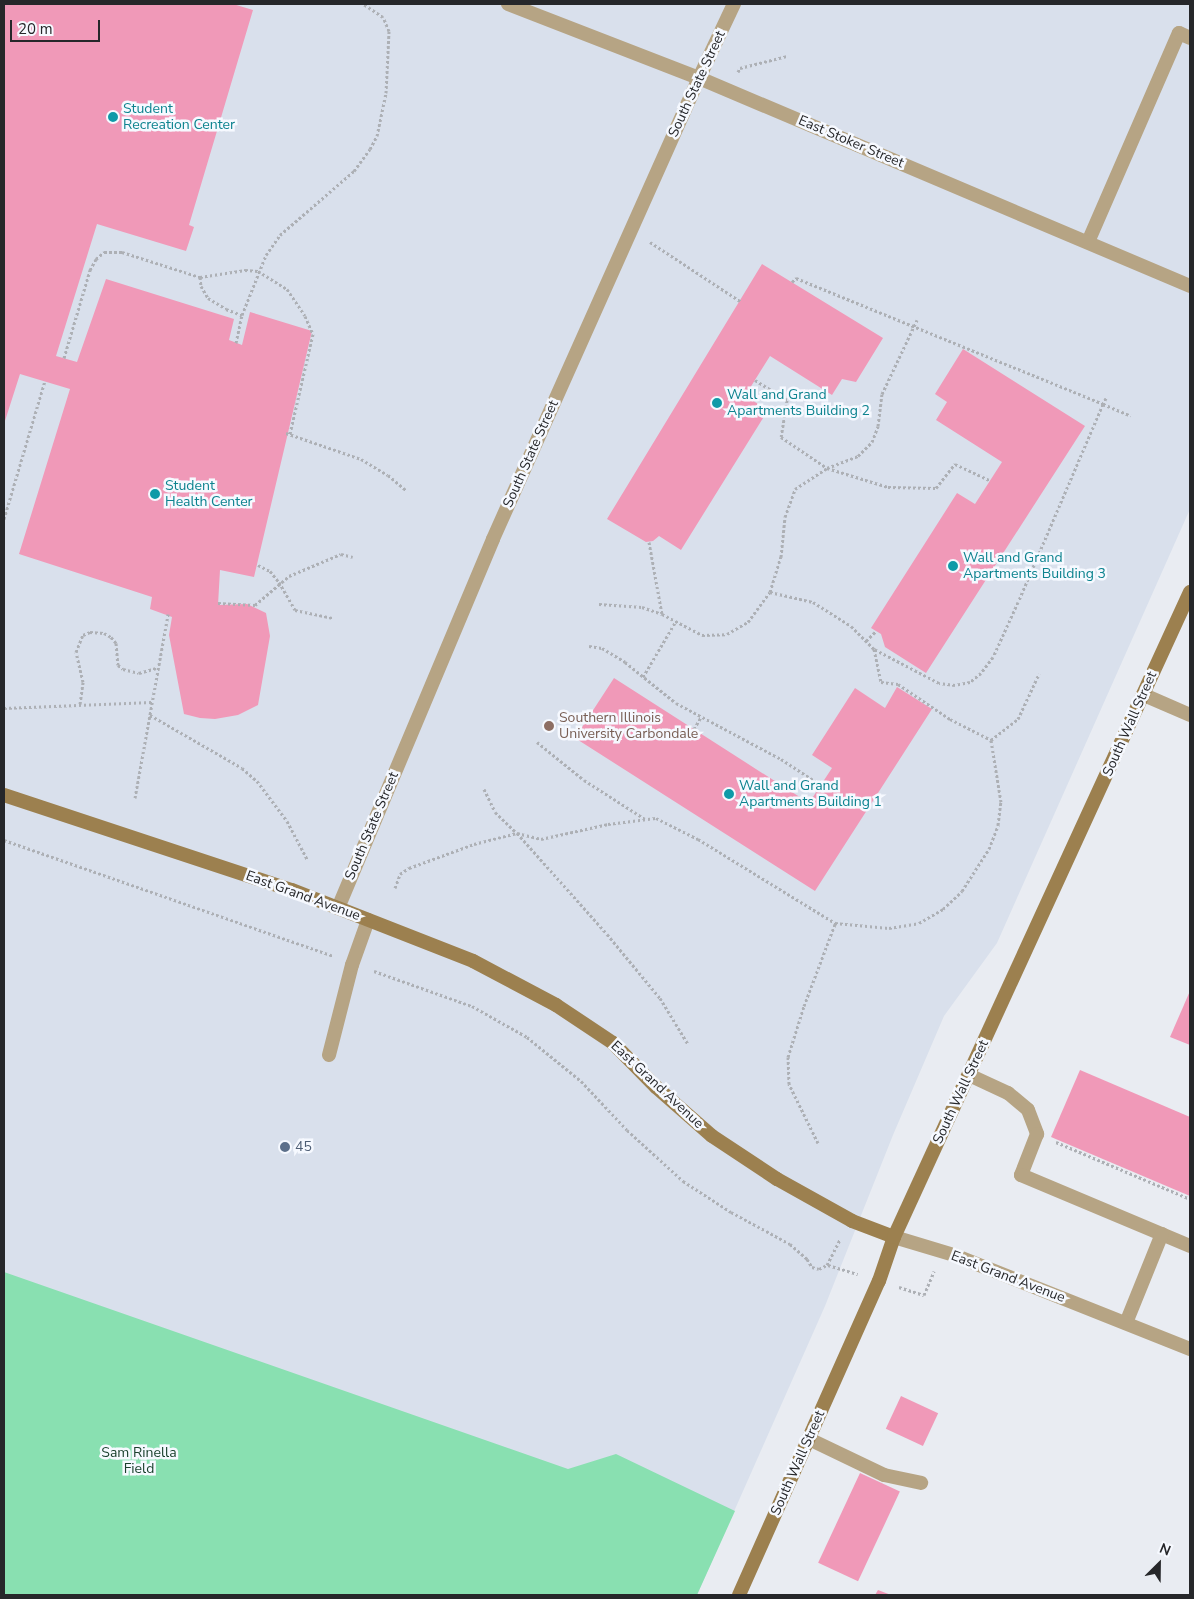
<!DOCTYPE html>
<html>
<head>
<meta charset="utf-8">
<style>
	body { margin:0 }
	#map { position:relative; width:1194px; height:1599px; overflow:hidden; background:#e9ecf2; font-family:"Nunito Sans",sans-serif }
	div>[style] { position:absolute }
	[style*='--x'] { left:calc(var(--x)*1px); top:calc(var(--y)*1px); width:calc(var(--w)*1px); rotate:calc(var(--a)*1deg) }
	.built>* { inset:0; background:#d9e0ec }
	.green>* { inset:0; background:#89e0b1 }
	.building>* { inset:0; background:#f099b8; transform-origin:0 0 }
	.path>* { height:3px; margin-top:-1.5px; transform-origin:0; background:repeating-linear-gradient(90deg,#adb0b5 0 2.5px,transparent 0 5px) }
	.service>* { height:14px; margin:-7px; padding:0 7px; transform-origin:7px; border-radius:7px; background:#b6a484 }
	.minor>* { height:14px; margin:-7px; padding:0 7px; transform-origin:7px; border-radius:7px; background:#b6a484 }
	.tertiary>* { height:14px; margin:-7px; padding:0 7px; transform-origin:7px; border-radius:7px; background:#b6a484 }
	.secondary>* { height:14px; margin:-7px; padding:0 7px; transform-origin:7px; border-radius:7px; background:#9c804f }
	.dots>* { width:14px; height:14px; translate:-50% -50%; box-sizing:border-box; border:2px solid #f6f9ff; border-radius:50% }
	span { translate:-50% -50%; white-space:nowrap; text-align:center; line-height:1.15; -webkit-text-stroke:5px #f6f9ff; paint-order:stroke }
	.street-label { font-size:14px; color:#26272a }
	.culture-label { font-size:14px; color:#0d838f }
	.left { translate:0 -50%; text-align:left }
	.education-label { font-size:14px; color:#785e54 }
	.service-label { font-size:14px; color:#4e5e75 }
	.park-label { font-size:14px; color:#1a402d }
	.frame { position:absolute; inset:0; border:5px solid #26272a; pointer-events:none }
	.north { position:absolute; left:1134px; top:1539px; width:50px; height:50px; -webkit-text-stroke:4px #f6f9ff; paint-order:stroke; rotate:23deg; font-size:14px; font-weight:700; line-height:20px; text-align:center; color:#26272a }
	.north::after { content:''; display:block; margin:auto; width:18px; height:22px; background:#26272a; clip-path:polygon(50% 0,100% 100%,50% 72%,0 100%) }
	.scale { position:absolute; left:10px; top:20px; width:90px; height:22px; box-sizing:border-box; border:2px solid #26272a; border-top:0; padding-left:6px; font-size:15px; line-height:18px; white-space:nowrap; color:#26272a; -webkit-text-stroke:4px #f6f9ff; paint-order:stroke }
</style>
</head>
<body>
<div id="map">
	<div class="built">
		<div style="clip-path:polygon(4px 4px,1190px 4px,1190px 509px,997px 943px,944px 1016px,893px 1135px,825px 1306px,697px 1595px,4px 1595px)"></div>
	</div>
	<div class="green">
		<div style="clip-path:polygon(4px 1272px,568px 1469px,616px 1454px,735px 1511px,697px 1595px,4px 1595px)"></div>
	</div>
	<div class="building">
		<div style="clip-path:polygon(4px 4px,233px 4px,253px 10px,189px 225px,194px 227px,186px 251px,97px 224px,56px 356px,77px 362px,106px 279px,234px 319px,229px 340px,242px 345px,250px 312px,312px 331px,254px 577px,220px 570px,218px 605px,247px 604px,266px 613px,270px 636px,258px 705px,238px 715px,215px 719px,200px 718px,184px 714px,169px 635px,172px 617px,150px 609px,152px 597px,19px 554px,70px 389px,20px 374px,4px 424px)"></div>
		<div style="clip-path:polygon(762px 264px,883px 338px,856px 382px,842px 379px,832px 395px,770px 356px,745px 396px,768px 410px,681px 550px,659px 536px,653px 541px,646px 542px,607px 519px)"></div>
		<div style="clip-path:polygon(963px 349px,1085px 426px,926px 673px,885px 647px,881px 634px,871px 628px,957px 493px,975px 504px,1002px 462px,936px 420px,947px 402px,935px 394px)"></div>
		<div style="clip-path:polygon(614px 678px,809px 803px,832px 768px,812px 755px,855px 688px,885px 708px,897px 687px,932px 709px,815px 891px,575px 738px)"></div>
		<div style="clip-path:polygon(1190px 991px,1190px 1045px,1170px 1037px)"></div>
		<div style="clip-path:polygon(1080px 1070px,1190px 1117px,1190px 1196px,1051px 1137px)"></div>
		<div style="left:901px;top:1396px;width:41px;height:36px;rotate:25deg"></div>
		<div style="left:860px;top:1473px;width:44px;height:99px;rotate:25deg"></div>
		<div style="clip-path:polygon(878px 1590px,891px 1595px,875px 1595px)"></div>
	</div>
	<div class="path">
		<div style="--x:738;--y:72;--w:4;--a:-63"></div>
		<div style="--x:740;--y:68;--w:49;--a:-14.3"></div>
		<div style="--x:650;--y:242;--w:108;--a:33.2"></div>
		<div style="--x:200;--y:277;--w:9;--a:84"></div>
		<div style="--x:201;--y:286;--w:14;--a:60"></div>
		<div style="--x:208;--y:298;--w:21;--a:31"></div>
		<div style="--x:226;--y:309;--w:17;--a:21"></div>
		<div style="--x:792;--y:282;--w:6;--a:-45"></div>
		<div style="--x:796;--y:278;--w:332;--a:22.3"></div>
		<div style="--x:1103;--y:404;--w:215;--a:113.2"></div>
		<div style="--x:1018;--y:602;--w:60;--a:114.4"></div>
		<div style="--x:993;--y:657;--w:20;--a:127"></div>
		<div style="--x:981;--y:673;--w:14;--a:141"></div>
		<div style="--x:970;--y:682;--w:15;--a:169"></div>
		<div style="--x:955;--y:685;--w:16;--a:-173"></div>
		<div style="--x:939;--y:683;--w:73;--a:-152.4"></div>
		<div style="--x:236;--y:343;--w:29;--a:-78"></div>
		<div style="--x:242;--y:315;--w:65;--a:-68.2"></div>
		<div style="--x:266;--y:255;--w:24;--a:-55"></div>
		<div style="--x:280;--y:235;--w:98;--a:-40.9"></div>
		<div style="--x:354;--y:171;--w:27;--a:-54"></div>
		<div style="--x:370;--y:149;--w:15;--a:-62"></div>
		<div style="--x:377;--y:136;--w:44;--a:-78.2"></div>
		<div style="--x:386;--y:93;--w:62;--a:-87.2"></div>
		<div style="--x:389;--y:31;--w:15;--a:-113"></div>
		<div style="--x:383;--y:17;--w:23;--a:-146"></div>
		<div style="--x:64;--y:358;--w:92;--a:-73.5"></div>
		<div style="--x:90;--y:270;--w:13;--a:-61"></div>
		<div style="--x:96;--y:259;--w:11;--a:-41"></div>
		<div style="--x:104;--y:252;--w:18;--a:0"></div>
		<div style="--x:122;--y:252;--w:82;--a:17.8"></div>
		<div style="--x:200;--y:277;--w:46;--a:-8.8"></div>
		<div style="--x:245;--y:270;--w:13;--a:4"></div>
		<div style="--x:258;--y:271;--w:34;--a:32"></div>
		<div style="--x:287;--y:289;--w:32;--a:56"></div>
		<div style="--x:305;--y:316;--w:20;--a:66"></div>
		<div style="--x:313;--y:334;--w:103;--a:103"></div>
		<div style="--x:755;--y:380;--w:38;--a:32"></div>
		<div style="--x:787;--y:400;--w:37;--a:99"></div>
		<div style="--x:781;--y:437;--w:55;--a:34"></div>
		<div style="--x:827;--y:468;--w:64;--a:17.3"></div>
		<div style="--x:888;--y:487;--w:48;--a:1.2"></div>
		<div style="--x:936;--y:488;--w:31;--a:-52"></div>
		<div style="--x:955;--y:464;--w:38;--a:25"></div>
		<div style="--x:1106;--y:398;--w:7;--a:117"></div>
		<div style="--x:1103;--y:404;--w:30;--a:23"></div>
		<div style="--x:286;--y:433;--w:79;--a:19.1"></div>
		<div style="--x:361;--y:459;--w:31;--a:31"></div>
		<div style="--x:388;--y:475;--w:23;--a:40"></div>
		<div style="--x:4;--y:519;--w:144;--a:-73.5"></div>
		<div style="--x:649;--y:542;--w:73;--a:79.8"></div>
		<div style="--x:258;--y:565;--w:13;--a:27"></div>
		<div style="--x:270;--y:571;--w:14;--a:51"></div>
		<div style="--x:279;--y:582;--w:32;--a:60"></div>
		<div style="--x:295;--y:610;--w:38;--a:12"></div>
		<div style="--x:770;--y:592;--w:44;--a:13.1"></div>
		<div style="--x:813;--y:602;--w:45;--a:32.3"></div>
		<div style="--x:851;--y:626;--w:33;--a:45"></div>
		<div style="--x:874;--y:649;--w:34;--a:78"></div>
		<div style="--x:881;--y:682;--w:17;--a:7"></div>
		<div style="--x:898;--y:684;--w:63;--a:33.9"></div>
		<div style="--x:950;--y:719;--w:46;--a:27.1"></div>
		<div style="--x:218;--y:603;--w:37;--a:3"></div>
		<div style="--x:255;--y:605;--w:45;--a:-40.5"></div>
		<div style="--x:289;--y:576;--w:56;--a:-22.9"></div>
		<div style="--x:341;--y:554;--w:12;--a:14"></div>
		<div style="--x:599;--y:604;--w:43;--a:4"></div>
		<div style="--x:642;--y:607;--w:21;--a:19"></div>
		<div style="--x:662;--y:614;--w:45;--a:27.7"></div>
		<div style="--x:702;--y:635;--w:25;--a:-2"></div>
		<div style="--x:727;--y:634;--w:24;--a:-30"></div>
		<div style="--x:748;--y:622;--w:37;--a:-54"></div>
		<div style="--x:770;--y:592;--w:37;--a:-73"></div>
		<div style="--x:781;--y:557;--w:40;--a:-84.3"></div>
		<div style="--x:785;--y:517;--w:30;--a:-70"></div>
		<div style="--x:795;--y:489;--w:38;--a:-33"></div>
		<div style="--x:827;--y:468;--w:33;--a:-21"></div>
		<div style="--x:858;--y:456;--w:20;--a:-45"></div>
		<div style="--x:872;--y:442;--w:17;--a:-69"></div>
		<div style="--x:878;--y:426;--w:32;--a:-83"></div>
		<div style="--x:882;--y:394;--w:82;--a:-64.7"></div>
		<div style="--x:866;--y:641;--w:14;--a:-45"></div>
		<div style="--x:589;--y:646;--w:13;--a:9"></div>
		<div style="--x:602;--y:648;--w:27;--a:31"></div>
		<div style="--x:625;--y:662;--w:65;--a:38.8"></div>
		<div style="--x:676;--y:703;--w:119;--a:28.1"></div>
		<div style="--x:781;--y:759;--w:48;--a:33"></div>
		<div style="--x:643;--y:677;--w:65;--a:-59.5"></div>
		<div style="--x:80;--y:704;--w:22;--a:-82"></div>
		<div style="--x:83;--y:682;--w:31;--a:-103"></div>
		<div style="--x:76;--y:652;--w:18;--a:-68"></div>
		<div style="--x:83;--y:635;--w:8;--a:-23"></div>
		<div style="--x:90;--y:632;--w:14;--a:4"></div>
		<div style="--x:104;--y:633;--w:8;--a:30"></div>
		<div style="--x:111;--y:637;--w:8;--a:50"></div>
		<div style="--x:116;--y:643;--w:22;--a:85"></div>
		<div style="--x:118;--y:665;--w:6;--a:39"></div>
		<div style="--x:123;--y:669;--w:16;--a:14"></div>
		<div style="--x:139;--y:673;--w:19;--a:-16"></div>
		<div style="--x:4;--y:708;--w:148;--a:-2.3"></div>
		<div style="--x:150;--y:715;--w:106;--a:29.9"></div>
		<div style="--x:242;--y:768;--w:20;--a:41"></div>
		<div style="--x:257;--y:781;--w:50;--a:53.1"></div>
		<div style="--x:287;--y:821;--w:43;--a:62.2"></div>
		<div style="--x:694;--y:729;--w:14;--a:-60"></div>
		<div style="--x:537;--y:742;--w:60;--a:39"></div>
		<div style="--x:584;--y:780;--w:72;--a:32.6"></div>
		<div style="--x:484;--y:789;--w:25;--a:64"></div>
		<div style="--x:495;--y:812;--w:30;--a:44"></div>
		<div style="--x:517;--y:833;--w:135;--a:48.3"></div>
		<div style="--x:607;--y:934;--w:83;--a:50.4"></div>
		<div style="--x:660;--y:998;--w:54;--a:58.7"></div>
		<div style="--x:135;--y:798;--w:187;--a:-79.8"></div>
		<div style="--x:4;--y:840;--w:349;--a:19.4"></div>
		<div style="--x:395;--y:888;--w:15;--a:-70"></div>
		<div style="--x:400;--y:874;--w:11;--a:-34"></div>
		<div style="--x:409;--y:868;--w:69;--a:-20.3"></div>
		<div style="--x:474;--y:844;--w:44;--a:-14.3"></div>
		<div style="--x:517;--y:833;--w:25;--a:14"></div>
		<div style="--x:541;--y:839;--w:69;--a:-12.6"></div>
		<div style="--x:608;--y:824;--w:48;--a:-7.1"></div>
		<div style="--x:656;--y:818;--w:47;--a:26.6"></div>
		<div style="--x:698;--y:839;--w:161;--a:31.5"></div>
		<div style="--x:835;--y:923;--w:54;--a:5.3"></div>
		<div style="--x:889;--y:928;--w:30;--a:-9"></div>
		<div style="--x:919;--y:923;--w:28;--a:-30"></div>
		<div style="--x:943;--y:909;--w:26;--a:-43"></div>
		<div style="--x:962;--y:891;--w:50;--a:-57.3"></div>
		<div style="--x:989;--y:849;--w:26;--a:-69"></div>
		<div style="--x:998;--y:825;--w:23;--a:-83"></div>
		<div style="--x:1001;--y:802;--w:63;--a:-99.2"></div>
		<div style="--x:991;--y:740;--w:34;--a:-38"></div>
		<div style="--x:1018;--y:719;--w:50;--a:-65"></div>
		<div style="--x:374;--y:971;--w:104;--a:19.7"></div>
		<div style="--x:472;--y:1006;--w:63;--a:29.4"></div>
		<div style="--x:527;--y:1037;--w:70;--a:39.2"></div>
		<div style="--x:581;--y:1081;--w:67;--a:46.8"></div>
		<div style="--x:627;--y:1130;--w:76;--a:42.3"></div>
		<div style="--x:683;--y:1181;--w:57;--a:32.9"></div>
		<div style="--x:731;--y:1212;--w:67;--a:28.5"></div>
		<div style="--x:790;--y:1244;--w:23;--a:41"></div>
		<div style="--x:807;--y:1259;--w:9;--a:58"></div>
		<div style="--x:812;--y:1267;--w:7;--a:16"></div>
		<div style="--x:819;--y:1269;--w:9;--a:-27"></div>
		<div style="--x:827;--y:1265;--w:28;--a:-63"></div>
		<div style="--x:1056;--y:1142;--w:146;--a:23"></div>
		<div style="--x:818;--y:1143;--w:66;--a:-116.2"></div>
		<div style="--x:789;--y:1084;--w:27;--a:-92"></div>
		<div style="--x:788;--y:1057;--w:53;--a:-72.6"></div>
		<div style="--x:804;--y:1006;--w:88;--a:-69.3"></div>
		<div style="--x:828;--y:1265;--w:31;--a:17"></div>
		<div style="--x:899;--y:1287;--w:26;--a:18"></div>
		<div style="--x:924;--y:1295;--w:26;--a:-67"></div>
	</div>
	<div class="service">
		<div style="--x:1088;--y:242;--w:228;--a:-66.5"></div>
		<div style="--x:1179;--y:33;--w:12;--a:24"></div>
		<div style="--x:1144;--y:695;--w:50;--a:23.5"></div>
		<div style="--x:329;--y:1055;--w:93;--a:-75.7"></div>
		<div style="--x:352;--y:965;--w:48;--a:-70.4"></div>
		<div style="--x:969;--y:1075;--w:43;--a:24.8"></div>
		<div style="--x:1008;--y:1093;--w:26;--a:40"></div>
		<div style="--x:1028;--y:1110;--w:26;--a:69"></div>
		<div style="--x:1037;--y:1134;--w:44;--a:111.3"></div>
		<div style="--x:1021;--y:1175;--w:183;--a:22.8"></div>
		<div style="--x:1126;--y:1323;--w:96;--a:-68"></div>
		<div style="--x:809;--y:1439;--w:83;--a:25.6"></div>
		<div style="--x:884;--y:1475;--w:38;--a:12"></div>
	</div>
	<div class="minor">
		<div style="--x:508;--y:4;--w:205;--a:21.2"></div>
		<div style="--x:699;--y:78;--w:533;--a:22.96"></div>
		<div style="--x:338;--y:908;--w:400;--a:-67.2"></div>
		<div style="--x:493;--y:539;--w:505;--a:-65.92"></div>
		<div style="--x:699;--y:78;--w:82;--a:-64.7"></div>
	</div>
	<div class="tertiary">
		<div style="--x:894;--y:1237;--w:63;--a:16.7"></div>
		<div style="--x:954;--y:1255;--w:254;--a:21.7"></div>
	</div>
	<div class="secondary">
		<div style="--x:4;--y:795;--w:303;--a:18.3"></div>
		<div style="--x:292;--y:890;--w:194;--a:21.4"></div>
		<div style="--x:473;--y:961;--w:94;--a:27.9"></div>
		<div style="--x:556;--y:1005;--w:69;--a:33.7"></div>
		<div style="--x:613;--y:1043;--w:62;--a:45.7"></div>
		<div style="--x:656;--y:1087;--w:74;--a:41.2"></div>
		<div style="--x:712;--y:1136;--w:78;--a:33.5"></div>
		<div style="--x:777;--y:1179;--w:86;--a:29.2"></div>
		<div style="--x:852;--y:1221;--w:45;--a:20.9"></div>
		<div style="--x:739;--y:1595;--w:344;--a:-66"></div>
		<div style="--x:879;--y:1281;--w:46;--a:-71.2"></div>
		<div style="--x:894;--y:1237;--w:710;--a:-65.35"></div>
	</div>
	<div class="dots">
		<div style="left:113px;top:117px;background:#0f9aa8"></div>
		<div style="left:717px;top:403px;background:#0f9aa8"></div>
		<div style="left:155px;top:494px;background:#0f9aa8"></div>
		<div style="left:953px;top:566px;background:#0f9aa8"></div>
		<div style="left:549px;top:726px;background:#8d6e63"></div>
		<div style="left:729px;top:794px;background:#0f9aa8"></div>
		<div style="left:285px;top:1147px;background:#5c6f8a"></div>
	</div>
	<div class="street-label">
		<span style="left:697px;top:84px;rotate:-65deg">South State Street</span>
		<span style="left:851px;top:142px;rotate:23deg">East Stoker Street</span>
		<span style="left:531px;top:454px;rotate:-66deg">South State Street</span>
		<span style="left:1130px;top:724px;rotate:-66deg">South Wall Street</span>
		<span style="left:372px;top:826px;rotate:-67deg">South State Street</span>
		<span style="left:303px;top:896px;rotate:20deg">East Grand Avenue</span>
		<span style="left:657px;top:1085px;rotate:43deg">East Grand Avenue</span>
		<span style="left:961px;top:1092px;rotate:-65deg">South Wall Street</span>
		<span style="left:1008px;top:1277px;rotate:21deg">East Grand Avenue</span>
		<span style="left:798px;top:1463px;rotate:-66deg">South Wall Street</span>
	</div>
	<div class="culture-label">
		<span class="left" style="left:123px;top:117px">Student<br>Recreation Center</span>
		<span class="left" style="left:727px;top:403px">Wall and Grand<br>Apartments Building 2</span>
		<span class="left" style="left:165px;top:494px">Student<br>Health Center</span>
		<span class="left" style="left:963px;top:566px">Wall and Grand<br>Apartments Building 3</span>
		<span class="left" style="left:739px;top:794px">Wall and Grand<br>Apartments Building 1</span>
	</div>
	<div class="education-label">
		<span class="left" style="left:559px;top:726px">Southern Illinois<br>University Carbondale</span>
	</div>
	<div class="service-label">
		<span class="left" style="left:295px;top:1147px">45</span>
	</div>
	<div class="park-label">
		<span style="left:139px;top:1461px">Sam Rinella<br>Field</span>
	</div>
	<div class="frame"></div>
	<div class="north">N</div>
	<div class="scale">20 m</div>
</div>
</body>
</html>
